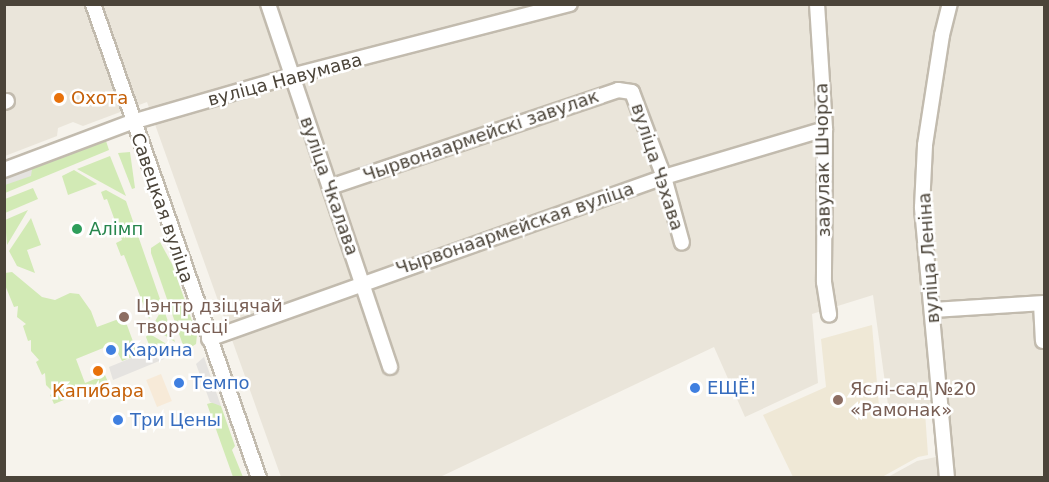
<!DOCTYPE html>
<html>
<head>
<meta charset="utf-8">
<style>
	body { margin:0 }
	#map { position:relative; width:1049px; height:482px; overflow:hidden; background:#f6f3ec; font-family:"DejaVu Sans",sans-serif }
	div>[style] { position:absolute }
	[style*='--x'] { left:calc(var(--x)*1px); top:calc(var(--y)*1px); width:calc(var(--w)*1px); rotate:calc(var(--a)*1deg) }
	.residential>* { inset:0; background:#eae5da }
	.commercial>* { inset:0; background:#f7ead8; transform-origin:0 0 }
	.education>* { inset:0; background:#efe8d6 }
	.green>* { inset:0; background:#d2eab5 }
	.parking>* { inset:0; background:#e5e3e0 }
	.roads { filter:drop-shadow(2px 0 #c2bbae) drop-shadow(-2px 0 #c2bbae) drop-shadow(0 2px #c2bbae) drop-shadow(0 -2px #c2bbae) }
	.minor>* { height:14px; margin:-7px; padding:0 7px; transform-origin:7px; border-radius:7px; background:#fff }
	.dots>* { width:16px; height:16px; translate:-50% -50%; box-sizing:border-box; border:3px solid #fff; border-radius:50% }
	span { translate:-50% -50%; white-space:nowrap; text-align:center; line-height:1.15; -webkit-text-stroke:5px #fff; paint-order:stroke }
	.street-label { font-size:18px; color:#4b4439 }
	.food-label { font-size:18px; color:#c56008 }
	.left { translate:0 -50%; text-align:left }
	.leisure-label { font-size:18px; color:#27864d }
	.education-label { font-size:18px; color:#785e54 }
	.shop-label { font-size:18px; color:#366cbe }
	.frame { position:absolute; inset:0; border:6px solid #4b4439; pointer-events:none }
</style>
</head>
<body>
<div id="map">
	<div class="residential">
		<div style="clip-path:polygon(5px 5px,1044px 5px,1044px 477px,888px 477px,917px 461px,936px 457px,934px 408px,889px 412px,873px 295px,812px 314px,818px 383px,745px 417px,714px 347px,440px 477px,281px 477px,147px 102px,83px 126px,73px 122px,58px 128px,57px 136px,5px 156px)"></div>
	</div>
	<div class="commercial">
		<div style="left:161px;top:374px;width:29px;height:16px;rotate:68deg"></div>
	</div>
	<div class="education">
		<div style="clip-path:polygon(872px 325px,880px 418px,925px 412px,928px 455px,918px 457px,882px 477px,793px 477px,763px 415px,826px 387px,821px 339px)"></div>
	</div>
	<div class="green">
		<div style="clip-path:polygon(104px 135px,109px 150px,5px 193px,4px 185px,33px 163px)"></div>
		<div style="clip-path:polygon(130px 152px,135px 188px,132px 189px,118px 153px)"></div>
		<div style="clip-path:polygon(110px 156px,126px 196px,77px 169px)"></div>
		<div style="clip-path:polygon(74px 170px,97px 184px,68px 195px,62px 176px)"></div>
		<div style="clip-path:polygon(33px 188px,38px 199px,5px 213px,5px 199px)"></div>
		<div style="clip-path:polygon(106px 190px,126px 201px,161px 302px,149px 319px,124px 255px,121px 256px,116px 243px,122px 240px,107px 199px,104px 200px,101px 192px)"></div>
		<div style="clip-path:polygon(28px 210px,7px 245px,5px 220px)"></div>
		<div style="clip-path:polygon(31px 218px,41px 245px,27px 250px,35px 273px,17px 266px,9px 251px)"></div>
		<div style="clip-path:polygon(160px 242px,172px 264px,197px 335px,196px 344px,185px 351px,151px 253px,151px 248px)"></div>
		<div style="clip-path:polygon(12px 272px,42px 297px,55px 300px,70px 293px,79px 294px,91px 311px,97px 327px,124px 317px,138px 355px,122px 361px,113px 344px,76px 359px,85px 383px,105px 375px,108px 382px,54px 404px,50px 395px,54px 393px,46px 385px,45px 373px,42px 375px,36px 362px,39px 360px,31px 351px,31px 340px,28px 341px,23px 326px,26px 324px,17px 317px,18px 306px,14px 307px,5px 285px,5px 273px)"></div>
		<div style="clip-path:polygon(163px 307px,175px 342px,152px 327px)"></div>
		<div style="clip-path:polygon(148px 333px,180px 352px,169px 357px,151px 350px,146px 337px)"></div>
		<div style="clip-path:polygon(214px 402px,221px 406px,235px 446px,232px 450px,243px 477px,233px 477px,207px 404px)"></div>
	</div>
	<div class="parking">
		<div style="clip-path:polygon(33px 163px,31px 176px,5px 185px,4px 175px)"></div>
		<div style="clip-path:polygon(151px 350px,169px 357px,113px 380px,109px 367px)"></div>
		<div style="clip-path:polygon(204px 357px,221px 406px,210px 402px,196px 364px)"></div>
	</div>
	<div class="roads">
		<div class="minor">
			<div style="--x:93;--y:4;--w:502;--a:70.7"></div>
			<div style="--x:268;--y:4;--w:383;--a:71.4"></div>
			<div style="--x:817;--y:4;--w:125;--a:86.3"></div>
			<div style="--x:825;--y:129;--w:153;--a:90.4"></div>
			<div style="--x:824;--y:282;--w:33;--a:81"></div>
			<div style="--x:4;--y:102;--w:3;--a:-18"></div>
			<div style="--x:4;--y:170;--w:137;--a:-20.6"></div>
			<div style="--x:132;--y:122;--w:166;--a:-16.1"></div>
			<div style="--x:291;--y:76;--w:288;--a:-14.5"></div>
			<div style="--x:330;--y:187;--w:304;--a:-18.6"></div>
			<div style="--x:618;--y:90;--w:14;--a:8"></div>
			<div style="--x:632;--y:92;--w:91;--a:69.4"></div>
			<div style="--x:664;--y:177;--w:68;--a:74.7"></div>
			<div style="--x:1041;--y:304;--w:37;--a:87"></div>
			<div style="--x:933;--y:310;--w:111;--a:-3.6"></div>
			<div style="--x:209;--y:339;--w:483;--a:-19.6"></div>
			<div style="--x:664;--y:177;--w:168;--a:-16.6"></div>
			<div style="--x:947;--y:478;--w:272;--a:-95.3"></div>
			<div style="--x:922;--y:207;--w:62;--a:-87.2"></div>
			<div style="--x:925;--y:145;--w:111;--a:-81.2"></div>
			<div style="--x:942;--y:35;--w:32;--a:-76"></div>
		</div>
	</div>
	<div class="dots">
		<div style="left:59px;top:98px;background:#e8710a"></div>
		<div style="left:77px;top:229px;background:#2e9e5b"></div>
		<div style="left:124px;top:317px;background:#8d6e63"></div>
		<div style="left:111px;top:350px;background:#3f7fe0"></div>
		<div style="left:98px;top:371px;background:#e8710a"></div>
		<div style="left:179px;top:383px;background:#3f7fe0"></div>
		<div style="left:695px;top:388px;background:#3f7fe0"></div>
		<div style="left:838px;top:400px;background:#8d6e63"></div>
		<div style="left:118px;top:420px;background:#3f7fe0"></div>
	</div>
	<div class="street-label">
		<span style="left:285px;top:80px;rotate:-15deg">вуліца Навумава</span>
		<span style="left:481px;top:136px;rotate:-19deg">Чырвонаармейскі завулак</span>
		<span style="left:823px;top:160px;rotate:-91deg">завулак Шчорса</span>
		<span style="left:657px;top:167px;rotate:72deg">вуліца Чэхава</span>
		<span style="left:329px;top:186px;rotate:71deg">вуліца Чкалава</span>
		<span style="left:162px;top:208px;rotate:71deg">Савецкая вуліца</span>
		<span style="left:515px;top:229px;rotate:-19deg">Чырвонаармейская вуліца</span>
		<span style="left:929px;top:258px;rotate:-94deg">вуліца Леніна</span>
	</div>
	<div class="food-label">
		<span class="left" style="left:71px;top:98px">Охота</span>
		<span style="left:98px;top:391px">Капибара</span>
	</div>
	<div class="leisure-label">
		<span class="left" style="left:89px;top:229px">Алімп</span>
	</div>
	<div class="education-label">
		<span class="left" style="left:136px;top:317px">Цэнтр дзіцячай<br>творчасці</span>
		<span class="left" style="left:850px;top:400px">Яслі-сад №20<br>«Рамонак»</span>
	</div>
	<div class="shop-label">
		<span class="left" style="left:123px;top:350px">Карина</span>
		<span class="left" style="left:191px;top:383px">Темпо</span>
		<span class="left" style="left:707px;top:388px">ЕЩЁ!</span>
		<span class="left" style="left:130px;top:420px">Три Цены</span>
	</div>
	<div class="frame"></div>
</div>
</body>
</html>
